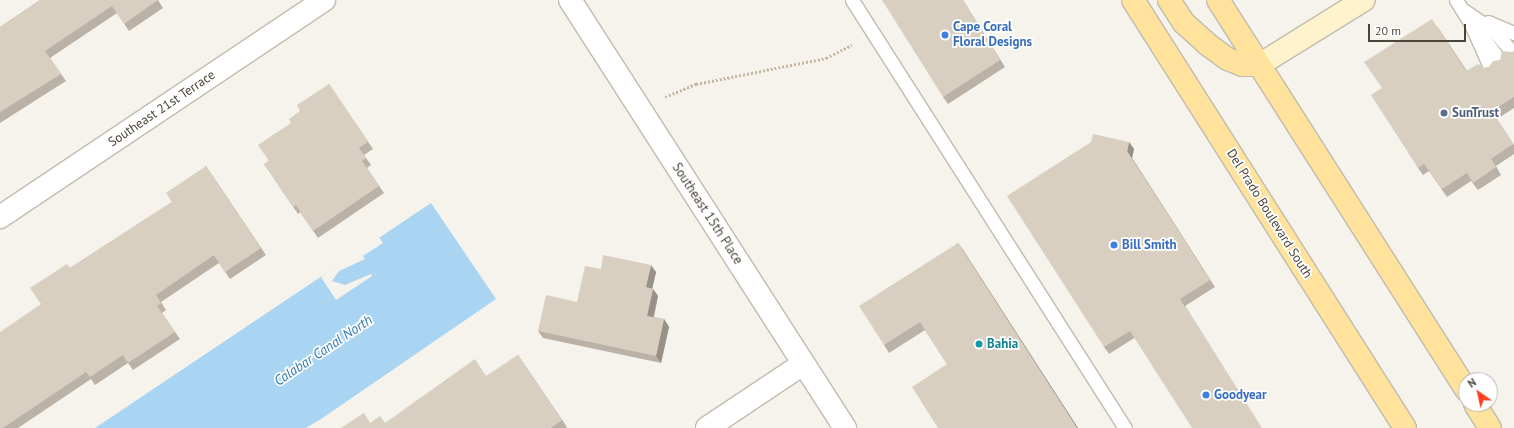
<!DOCTYPE html>
<html>
<head>
<meta charset="utf-8">
<style>
	body { margin:0 }
	#map { position:relative; width:1514px; height:428px; overflow:hidden; background:#f6f3ec; font-family:"PT Sans",sans-serif }
	div>[style] { position:absolute }
	[style*='--x'] { left:calc(var(--x)*1px); top:calc(var(--y)*1px); width:calc(var(--w)*1px); rotate:calc(var(--a)*1deg) }
	.water>* { inset:0; background:#a9d4f2 }
	.pier>* { inset:0; background:#f6f3ec }
	.path>* { height:2.5px; margin-top:-1.25px; transform-origin:0; background:repeating-linear-gradient(90deg,#c4b79f 0 2px,transparent 0 4px) }
	.roads { filter:drop-shadow(1px 0 #c2bbae) drop-shadow(-1px 0 #c2bbae) drop-shadow(0 1px #c2bbae) drop-shadow(0 -1px #c2bbae) }
	.lane>* { height:13px; margin:-6.5px; padding:0 6.5px; transform-origin:6.5px; border-radius:6.5px; background:#fff }
	.street>* { height:22px; margin:-11px; padding:0 11px; transform-origin:11px; border-radius:11px; background:#fff }
	.secondary>* { height:22px; margin:-11px; padding:0 11px; transform-origin:11px; border-radius:11px; background:#fff3cd }
	.primary>* { height:22px; margin:-11px; padding:0 11px; transform-origin:11px; border-radius:11px; background:#ffe39c }
	.wall>* { inset:0; background:#bab2a6 }
	.shaded-wall>* { inset:0; background:#979187 }
	.building>* { inset:0; background:#d8cfc1 }
	.dots>* { width:11px; height:11px; translate:-50% -50%; box-sizing:border-box; border:2px solid #fff; border-radius:50% }
	span { translate:-50% -50%; white-space:nowrap; text-align:center; line-height:1.15; -webkit-text-stroke:3.5px #fff; paint-order:stroke }
	.shop-label { font-size:13px; color:#366cbe; font-weight:700 }
	.left { translate:0 -50%; text-align:left }
	.street-label { font-size:13px; color:#4b4439 }
	.service-label { font-size:13px; color:#4e5e75; font-weight:700 }
	.culture-label { font-size:13px; color:#0d838f; font-weight:700 }
	.water-label { font-size:14px; color:#2e7ab2; font-style:italic }
	.north { position:absolute; left:1458px; top:372px; width:40px; height:40px; box-sizing:border-box; background:#fff; border:1px solid #b7b4b0; border-radius:50%; rotate:326deg; font-size:11px; font-weight:700; line-height:16px; text-align:center; color:#4b4439 }
	.north::after { content:''; display:block; margin:auto; width:14px; height:18px; background:#fc3f1d; clip-path:polygon(50% 0,100% 100%,50% 72%,0 100%) }
	.scale { position:absolute; left:1368px; top:24px; width:98px; height:18px; box-sizing:border-box; border:2px solid #4b4439; border-top:0; padding-left:5px; font-size:12px; line-height:14px; white-space:nowrap; color:#4b4439; -webkit-text-stroke:3px #fff; paint-order:stroke }
</style>
</head>
<body>
<div id="map">
	<div class="water">
		<div style="clip-path:polygon(431px 203px,496px 299px,321px 419px,306px 428px,95px 428px)"></div>
	</div>
	<div class="pier">
		<div style="clip-path:polygon(378px 236px,383px 243px,363px 256px,365px 259px,339px 271px,332px 281px,345px 285px,371px 274px,372px 276px,336px 300px,321px 277px)"></div>
	</div>
	<div class="path">
		<div style="--x:665;--y:97;--w:34;--a:-23"></div>
		<div style="--x:696;--y:84;--w:133;--a:-11.3"></div>
		<div style="--x:826;--y:58;--w:29;--a:-27"></div>
	</div>
	<div class="roads">
		<div class="lane">
			<div style="--x:852;--y:0;--w:508;--a:57.47"></div>
			<div style="--x:1456;--y:0;--w:26;--a:58"></div>
			<div style="--x:1470;--y:22;--w:49;--a:66"></div>
			<div style="--x:1465;--y:11;--w:38;--a:35"></div>
			<div style="--x:1496;--y:33;--w:26;--a:50"></div>
			<div style="--x:1488;--y:22;--w:28;--a:23"></div>
			<div style="--x:1479;--y:32;--w:36;--a:54"></div>
		</div>
		<div class="street">
			<div style="--x:570;--y:0;--w:509;--a:57.28"></div>
			<div style="--x:0;--y:217;--w:390;--a:-33.8"></div>
			<div style="--x:707;--y:428;--w:115;--a:-33.7"></div>
		</div>
		<div class="secondary">
			<div style="--x:1259;--y:65;--w:123;--a:-31.8"></div>
		</div>
		<div class="primary">
			<div style="--x:1133;--y:0;--w:507;--a:57.56"></div>
			<div style="--x:1169;--y:0;--w:27;--a:57"></div>
			<div style="--x:1184;--y:23;--w:31;--a:42"></div>
			<div style="--x:1207;--y:44;--w:26;--a:36"></div>
			<div style="--x:1228;--y:59;--w:16;--a:22"></div>
			<div style="--x:1243;--y:65;--w:16;--a:0"></div>
			<div style="--x:1218;--y:0;--w:462;--a:57.5"></div>
			<div style="--x:1475;--y:404;--w:28;--a:58"></div>
		</div>
	</div>
	<div class="wall">
		<div style="clip-path:polygon(40px 0,158px 0,163px 8px,129px 31px,117px 13px,50px 58px,66px 81px,0 123px,0 27px)"></div>
		<div style="clip-path:polygon(963px 0,1005px 67px,948px 104px,943px 97px)"></div>
		<div style="clip-path:polygon(1437px 26px,1467px 71px,1489px 67px,1513px 52px,1514px 50px,1514px 108px,1497px 119px,1514px 145px,1514px 154px,1496px 166px,1501px 175px,1478px 190px,1471px 181px,1447px 197px,1429px 171px,1423px 175px,1418px 168px,1382px 88px)"></div>
		<div style="clip-path:polygon(329px 84px,373px 149px,364px 155px,371px 165px,367px 168px,384px 193px,318px 238px,300px 212px,298px 214px,264px 164px,269px 161px,291px 123px,300px 111px)"></div>
		<div style="clip-path:polygon(1129px 142px,1134px 149px,1132px 158px,1215px 287px,1109px 354px,1104px 347px)"></div>
		<div style="clip-path:polygon(206px 166px,266px 255px,230px 279px,219px 263px,161px 302px,166px 310px,162px 313px,180px 339px,133px 370px,128px 363px,95px 385px,91px 379px,18px 428px,0 428px,41px 304px,70px 268px,172px 202px)"></div>
		<div style="clip-path:polygon(958px 243px,963px 250px,1078px 428px,938px 428px,947px 364px,925px 330px,889px 353px,884px 345px)"></div>
		<div style="clip-path:polygon(601px 269px,656px 272px,652px 289px,653px 289px,658px 296px,654px 317px,664px 319px,669px 327px,661px 363px,543px 338px,538px 331px,577px 302px)"></div>
		<div style="clip-path:polygon(518px 355px,567px 427px,566px 428px,341px 428px,370px 423px,385px 423px,487px 376px)"></div>
	</div>
	<div class="shaded-wall">
		<div style="clip-path:polygon(1129px 142px,1134px 149px,1132px 158px,1215px 287px,1127px 151px)"></div>
		<div style="clip-path:polygon(958px 243px,963px 250px,1078px 428px,1077px 428px)"></div>
		<div style="clip-path:polygon(651px 265px,656px 272px,651px 294px,646px 287px)"></div>
		<div style="clip-path:polygon(653px 289px,658px 296px,652px 323px,647px 316px)"></div>
		<div style="clip-path:polygon(1180px 299px,1185px 306px,1262px 428px)"></div>
		<div style="clip-path:polygon(664px 319px,669px 327px,661px 363px,656px 356px)"></div>
	</div>
	<div class="building">
		<div style="clip-path:polygon(40px 0,158px 0,124px 24px,112px 6px,45px 51px,61px 74px,0 112px,0 27px)"></div>
		<div style="clip-path:polygon(882px 0,963px 0,1000px 60px,943px 97px)"></div>
		<div style="clip-path:polygon(1432px 19px,1466px 71px,1478px 64px,1484px 68px,1489px 67px,1493px 61px,1500px 60px,1502px 51px,1513px 52px,1514px 50px,1514px 97px,1492px 111px,1513px 144px,1491px 159px,1496px 167px,1473px 183px,1467px 173px,1442px 189px,1424px 164px,1418px 168px,1371px 95px,1382px 88px,1364px 62px)"></div>
		<div style="clip-path:polygon(329px 84px,368px 142px,359px 148px,366px 158px,362px 161px,379px 186px,313px 231px,296px 205px,293px 207px,264px 164px,269px 161px,258px 145px,291px 123px,289px 119px,300px 111px,297px 105px)"></div>
		<div style="clip-path:polygon(1093px 134px,1129px 142px,1127px 151px,1210px 280px,1180px 299px,1262px 428px,1192px 428px,1130px 331px,1104px 347px,1007px 196px,1091px 142px)"></div>
		<div style="clip-path:polygon(206px 166px,261px 248px,225px 272px,214px 255px,156px 295px,161px 303px,157px 306px,175px 332px,128px 363px,123px 355px,90px 377px,86px 372px,3px 428px,0 428px,0 332px,41px 304px,30px 288px,67px 264px,70px 268px,172px 202px,166px 193px)"></div>
		<div style="clip-path:polygon(958px 243px,1077px 428px,938px 428px,912px 387px,947px 364px,920px 322px,884px 345px,859px 306px)"></div>
		<div style="clip-path:polygon(603px 255px,651px 265px,646px 287px,653px 289px,647px 316px,664px 319px,656px 356px,538px 331px,546px 295px,577px 302px,585px 266px,601px 269px)"></div>
		<div style="clip-path:polygon(518px 355px,562px 420px,551px 428px,341px 428px,364px 413px,370px 423px,380px 416px,385px 423px,475px 359px,486px 376px)"></div>
	</div>
	<div class="dots">
		<div style="left:945px;top:35px;background:#3f7fe0"></div>
		<div style="left:1444px;top:113px;background:#5c6f8a"></div>
		<div style="left:1114px;top:245px;background:#3f7fe0"></div>
		<div style="left:979px;top:344px;background:#0f9aa8"></div>
		<div style="left:1206px;top:395px;background:#3f7fe0"></div>
	</div>
	<div class="shop-label">
		<span class="left" style="left:953px;top:35px">Cape Coral<br>Floral Designs</span>
		<span class="left" style="left:1122px;top:245px">Bill Smith</span>
		<span class="left" style="left:1214px;top:395px">Goodyear</span>
	</div>
	<div class="street-label">
		<span style="left:162px;top:109px;rotate:-34deg">Southeast 21st Terrace</span>
		<span style="left:707px;top:214px;rotate:57deg">Southeast 15th Place</span>
		<span style="left:1269px;top:214px;rotate:58deg">Del Prado Boulevard South</span>
	</div>
	<div class="service-label">
		<span class="left" style="left:1452px;top:113px">SunTrust</span>
	</div>
	<div class="culture-label">
		<span class="left" style="left:987px;top:344px">Bahia</span>
	</div>
	<div class="water-label">
		<span style="left:323px;top:350px;rotate:-34deg">Calabar Canal North</span>
	</div>
	<div class="north">N</div>
	<div class="scale">20 m</div>
</div>
</body>
</html>
